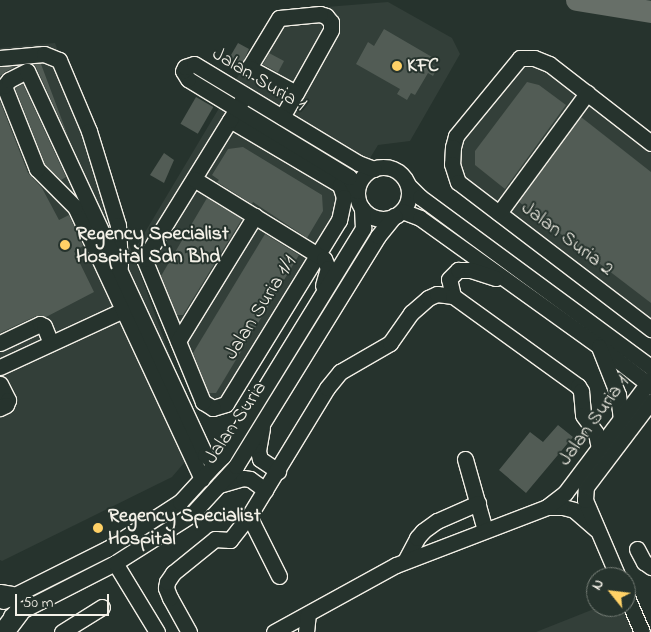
<!DOCTYPE html>
<html>
<head>
<meta charset="utf-8">
<style>
	body { margin:0 }
	#map { position:relative; width:651px; height:632px; overflow:hidden; background:#26332d; font-family:"Indie Flower",sans-serif }
	div>[style] { position:absolute }
	[style*='--x'] { left:calc(var(--x)*1px); top:calc(var(--y)*1px); width:calc(var(--w)*1px); rotate:calc(var(--a)*1deg) }
	.built>* { inset:0; background:#333f39 }
	.river>* { height:22px; margin:-11px; padding:0 11px; transform-origin:11px; border-radius:11px; background:#676f68 }
	.building>* { inset:0; background:#525c55; transform-origin:0 0 }
	.roads { filter:drop-shadow(1px 0 #f4f1e8) drop-shadow(-1px 0 #f4f1e8) drop-shadow(0 1px #f4f1e8) drop-shadow(0 -1px #f4f1e8) }
	.minor>* { height:15px; margin:-7.5px; padding:0 7.5px; transform-origin:7.5px; border-radius:7.5px; background:#26332d }
	.minor>.ring { margin:-7.5px; padding:0; box-sizing:content-box; background:none; border:15px solid #26332d; border-radius:50% }
	.major>* { height:20px; margin:-10px; padding:0 10px; transform-origin:10px; border-radius:10px; background:#26332d }
	.dots>* { width:14px; height:14px; translate:-50% -50%; box-sizing:border-box; border:2px solid #26332d; border-radius:50% }
	span { translate:-50% -50%; white-space:nowrap; text-align:center; line-height:1.15; -webkit-text-stroke:4px #26332d; paint-order:stroke }
	.poi-label { font-size:20px; color:#f4f1e8; font-weight:700 }
	.left { translate:0 -50%; text-align:left }
	.street-label { font-size:20px; color:#f4f1e8 }
	.north { position:absolute; left:586px; top:567px; width:50px; height:50px; box-sizing:border-box; background:#26332d; border:1px solid #787f78; border-radius:50%; rotate:299deg; font-size:14px; font-weight:700; line-height:20px; text-align:center; color:#f4f1e8 }
	.north::after { content:''; display:block; margin:auto; width:18px; height:22px; background:#ffd166; clip-path:polygon(50% 0,100% 100%,50% 72%,0 100%) }
	.scale { position:absolute; left:15px; top:594px; width:94px; height:22px; box-sizing:border-box; border:2px solid #f4f1e8; border-top:0; padding-left:6px; font-size:15px; line-height:18px; white-space:nowrap; color:#f4f1e8; -webkit-text-stroke:4px #26332d; paint-order:stroke }
</style>
</head>
<body>
<div id="map">
	<div class="built">
		<div style="clip-path:polygon(388px 2px,452px 38px,460px 54px,410px 141px,378px 145px,215px 413px,199px 405px,135px 249px,277px 11px)"></div>
		<div style="clip-path:polygon(55px 43px,202px 442px,172px 477px,2px 561px,0 560px,0 48px)"></div>
		<div style="clip-path:polygon(534px 53px,651px 136px,651px 334px,454px 185px,449px 145px)"></div>
		<div style="clip-path:polygon(599px 607px,626px 607px,639px 632px,536px 632px)"></div>
	</div>
	<div class="river">
		<div style="--x:577;--y:0;--w:75;--a:9.2"></div>
	</div>
	<div class="building">
		<div style="clip-path:polygon(384px 29px,432px 57px,429px 63px,437px 68px,433px 76px,428px 73px,415px 95px,411px 93px,407px 100px,397px 94px,400px 89px,356px 64px,368px 42px,374px 46px)"></div>
		<div style="clip-path:polygon(238px 43px,249px 49px,240px 69px,227px 62px)"></div>
		<div style="left:269px;top:53px;width:17px;height:13px;rotate:28deg"></div>
		<div style="clip-path:polygon(33px 64px,41px 64px,69px 139px,36px 67px)"></div>
		<div style="clip-path:polygon(16px 66px,5px 72px,0 76px,0 67px)"></div>
		<div style="clip-path:polygon(527px 82px,539px 85px,566px 105px,505px 189px,475px 165px,475px 151px)"></div>
		<div style="clip-path:polygon(23px 84px,66px 177px,61px 180px,45px 164px,15px 88px)"></div>
		<div style="left:196px;top:97px;width:20px;height:31px;rotate:30deg"></div>
		<div style="clip-path:polygon(0 101px,28px 173px,42px 188px,59px 220px,69px 215px,83px 246px,74px 251px,94px 292px,46px 317px,36px 316px,0 333px)"></div>
		<div style="clip-path:polygon(581px 117px,651px 172px,651px 303px,519px 202px)"></div>
		<div style="clip-path:polygon(243px 147px,322px 195px,323px 211px,307px 238px,253px 202px,252px 204px,217px 182px,219px 180px,212px 175px,228px 149px)"></div>
		<div style="clip-path:polygon(164px 153px,174px 160px,164px 183px,150px 175px)"></div>
		<div style="clip-path:polygon(207px 198px,242px 219px,183px 315px,177px 315px,161px 276px)"></div>
		<div style="clip-path:polygon(265px 234px,299px 255px,216px 393px,209px 393px,193px 353px)"></div>
		<div style="clip-path:polygon(558px 425px,573px 437px,526px 493px,499px 470px,530px 432px,543px 442px)"></div>
	</div>
	<div class="roads">
		<div class="minor">
			<div style="--x:0;--y:58;--w:44;--a:-5.2"></div>
			<div style="--x:44;--y:54;--w:16;--a:22"></div>
			<div style="--x:59;--y:60;--w:77;--a:67.1"></div>
			<div style="--x:89;--y:131;--w:98;--a:72.9"></div>
			<div style="--x:118;--y:225;--w:41;--a:87.2"></div>
			<div style="--x:282;--y:117;--w:28;--a:-60"></div>
			<div style="--x:296;--y:93;--w:72;--a:-60.9"></div>
			<div style="--x:331;--y:30;--w:8;--a:-90"></div>
			<div style="--x:331;--y:22;--w:8;--a:-130"></div>
			<div style="--x:326;--y:16;--w:6;--a:-162"></div>
			<div style="--x:320;--y:14;--w:41;--a:174.4"></div>
			<div style="--x:279;--y:18;--w:56;--a:121.1"></div>
			<div style="--x:250;--y:66;--w:2;--a:90"></div>
			<div style="--x:250;--y:68;--w:52;--a:28.5"></div>
			<div style="--x:230;--y:120;--w:128;--a:30.6"></div>
			<div style="--x:340;--y:185;--w:13;--a:72"></div>
			<div style="--x:344;--y:197;--w:24;--a:102"></div>
			<div style="--x:339;--y:220;--w:216;--a:121.6"></div>
			<div style="--x:226;--y:404;--w:14;--a:163"></div>
			<div style="--x:213;--y:408;--w:12;--a:-149"></div>
			<div style="--x:203;--y:402;--w:155;--a:-112.4"></div>
			<div style="--x:144;--y:259;--w:163;--a:-58.3"></div>
			<div style="--x:230;--y:120;--w:29;--a:-59"></div>
			<div style="--x:651;--y:143;--w:129;--a:-142.2"></div>
			<div style="--x:549;--y:64;--w:16;--a:-158"></div>
			<div style="--x:534;--y:58;--w:14;--a:180"></div>
			<div style="--x:520;--y:58;--w:101;--a:129.4"></div>
			<div style="--x:456;--y:136;--w:11;--a:105"></div>
			<div style="--x:453;--y:147;--w:17;--a:93"></div>
			<div style="--x:452;--y:164;--w:19;--a:72"></div>
			<div style="--x:458;--y:182;--w:243;--a:37.3"></div>
			<div class="ring" style="left:357px;top:167px;width:37px;height:37px"></div>
			<div style="--x:194;--y:179;--w:153;--a:31.6"></div>
			<div style="--x:324;--y:259;--w:10;--a:66"></div>
			<div style="--x:328;--y:268;--w:18;--a:106"></div>
			<div style="--x:409;--y:186;--w:16;--a:45"></div>
			<div style="--x:420;--y:197;--w:287;--a:36.4"></div>
			<div style="--x:357;--y:191;--w:16;--a:-120"></div>
			<div style="--x:349;--y:177;--w:188;--a:-148.7"></div>
			<div style="--x:188;--y:79;--w:9;--a:-122"></div>
			<div style="--x:183;--y:71;--w:4;--a:-63"></div>
			<div style="--x:185;--y:67;--w:9;--a:-18"></div>
			<div style="--x:194;--y:64;--w:192;--a:31.1"></div>
			<div style="--x:358;--y:163;--w:17;--a:21"></div>
			<div style="--x:402;--y:211;--w:19;--a:21"></div>
			<div style="--x:420;--y:218;--w:220;--a:35.6"></div>
			<div style="--x:599;--y:346;--w:66;--a:37.6"></div>
			<div style="--x:499;--y:213;--w:149;--a:-53.7"></div>
			<div style="--x:453;--y:296;--w:17;--a:-103"></div>
			<div style="--x:449;--y:279;--w:13;--a:-45"></div>
			<div style="--x:458;--y:270;--w:13;--a:0"></div>
			<div style="--x:471;--y:270;--w:26;--a:18"></div>
			<div style="--x:178;--y:341;--w:147;--a:-58.4"></div>
			<div style="--x:0;--y:343;--w:44;--a:-25.4"></div>
			<div style="--x:40;--y:324;--w:4;--a:27"></div>
			<div style="--x:44;--y:326;--w:18;--a:68"></div>
			<div style="--x:599;--y:347;--w:52;--a:68.4"></div>
			<div style="--x:618;--y:395;--w:24;--a:83"></div>
			<div style="--x:0;--y:367;--w:145;--a:-24.8"></div>
			<div style="--x:0;--y:384;--w:18;--a:63"></div>
			<div style="--x:8;--y:400;--w:5;--a:112"></div>
			<div style="--x:6;--y:405;--w:7;--a:153"></div>
			<div style="--x:262;--y:428;--w:23;--a:100"></div>
			<div style="--x:258;--y:451;--w:8;--a:76"></div>
			<div style="--x:260;--y:459;--w:22;--a:34"></div>
			<div style="--x:465;--y:459;--w:74;--a:74.3"></div>
			<div style="--x:202;--y:479;--w:300;--a:-115"></div>
			<div style="--x:75;--y:207;--w:54;--a:-135"></div>
			<div style="--x:37;--y:169;--w:89;--a:-111.7"></div>
			<div style="--x:4;--y:86;--w:8;--a:-50"></div>
			<div style="--x:9;--y:80;--w:20;--a:-27"></div>
			<div style="--x:27;--y:71;--w:423;--a:65.1"></div>
			<div style="--x:205;--y:455;--w:13;--a:42"></div>
			<div style="--x:219;--y:485;--w:25;--a:-16"></div>
			<div style="--x:243;--y:478;--w:7;--a:8"></div>
			<div style="--x:250;--y:479;--w:19;--a:36"></div>
			<div style="--x:547;--y:507;--w:16;--a:0"></div>
			<div style="--x:563;--y:507;--w:11;--a:15"></div>
			<div style="--x:574;--y:510;--w:29;--a:41"></div>
			<div style="--x:637;--y:549;--w:15;--a:62"></div>
			<div style="--x:644;--y:562;--w:9;--a:36"></div>
			<div style="--x:405;--y:561;--w:26;--a:-62"></div>
			<div style="--x:417;--y:538;--w:9;--a:-49"></div>
			<div style="--x:423;--y:531;--w:17;--a:-36"></div>
			<div style="--x:437;--y:521;--w:45;--a:-23.7"></div>
			<div style="--x:115;--y:563;--w:81;--a:58.7"></div>
			<div style="--x:279;--y:576;--w:67;--a:-116.6"></div>
			<div style="--x:249;--y:516;--w:150;--a:-58.6"></div>
			<div style="--x:327;--y:388;--w:21;--a:-51"></div>
			<div style="--x:340;--y:372;--w:58;--a:-30.1"></div>
			<div style="--x:390;--y:343;--w:37;--a:-55"></div>
			<div style="--x:411;--y:313;--w:23;--a:-41"></div>
			<div style="--x:428;--y:298;--w:10;--a:-24"></div>
			<div style="--x:437;--y:294;--w:16;--a:7"></div>
			<div style="--x:453;--y:296;--w:154;--a:35.8"></div>
			<div style="--x:578;--y:386;--w:6;--a:59"></div>
			<div style="--x:581;--y:391;--w:24;--a:85"></div>
			<div style="--x:583;--y:415;--w:22;--a:54"></div>
			<div style="--x:596;--y:433;--w:15;--a:79"></div>
			<div style="--x:618;--y:577;--w:84;--a:-113.2"></div>
			<div style="--x:585;--y:500;--w:13;--a:-86"></div>
			<div style="--x:586;--y:487;--w:108;--a:-52.9"></div>
			<div style="--x:626;--y:595;--w:40;--a:66.6"></div>
			<div style="--x:3;--y:601;--w:116;--a:-26.6"></div>
			<div style="--x:107;--y:549;--w:87;--a:-32.8"></div>
			<div style="--x:180;--y:502;--w:52;--a:-47.4"></div>
			<div style="--x:215;--y:464;--w:11;--a:-45"></div>
			<div style="--x:223;--y:456;--w:268;--a:-58.4"></div>
			<div style="--x:363;--y:228;--w:20;--a:-93"></div>
			<div style="--x:11;--y:616;--w:117;--a:-27"></div>
			<div style="--x:115;--y:563;--w:90;--a:-32.3"></div>
			<div style="--x:191;--y:515;--w:67;--a:-47.4"></div>
			<div style="--x:236;--y:466;--w:270;--a:-58.3"></div>
			<div style="--x:378;--y:236;--w:26;--a:-51"></div>
			<div style="--x:62;--y:632;--w:47;--a:-32"></div>
			<div style="--x:189;--y:632;--w:39;--a:-119"></div>
			<div style="--x:170;--y:598;--w:11;--a:-112"></div>
			<div style="--x:166;--y:588;--w:6;--a:-81"></div>
			<div style="--x:167;--y:582;--w:11;--a:-56"></div>
			<div style="--x:173;--y:573;--w:54;--a:-39"></div>
			<div style="--x:215;--y:539;--w:15;--a:4"></div>
			<div style="--x:230;--y:540;--w:31;--a:-52"></div>
			<div style="--x:274;--y:632;--w:139;--a:-28.8"></div>
			<div style="--x:396;--y:565;--w:162;--a:-21"></div>
			<div style="--x:547;--y:507;--w:23;--a:-38"></div>
			<div style="--x:565;--y:493;--w:143;--a:-53"></div>
			<div style="--x:306;--y:632;--w:18;--a:-84"></div>
		</div>
		<div class="major">
			<div style="--x:0;--y:595;--w:12;--a:9"></div>
			<div style="--x:4;--y:632;--w:25;--a:-53"></div>
		</div>
	</div>
	<div class="dots">
		<div style="left:397px;top:66px;background:#ffd166"></div>
		<div style="left:65px;top:245px;background:#ffd166"></div>
		<div style="left:98px;top:528px;background:#ffd166"></div>
	</div>
	<div class="poi-label">
		<span class="left" style="left:407px;top:66px">KFC</span>
		<span class="left" style="left:76px;top:246px">Regency Specialist<br>Hospital Sdn Bhd</span>
		<span class="left" style="left:108px;top:528px">Regency Specialist<br>Hospital</span>
	</div>
	<div class="street-label">
		<span style="left:259px;top:80px;rotate:31deg">Jalan Suria 1</span>
		<span style="left:567px;top:239px;rotate:37deg">Jalan Suria 2</span>
		<span style="left:261px;top:308px;rotate:-58deg">Jalan Suria 1/1</span>
		<span style="left:594px;top:421px;rotate:-54deg">Jalan Suria 1</span>
		<span style="left:236px;top:423px;rotate:-56deg">Jalan Suria</span>
	</div>
	<div class="north">N</div>
	<div class="scale">50 m</div>
</div>
</body>
</html>
